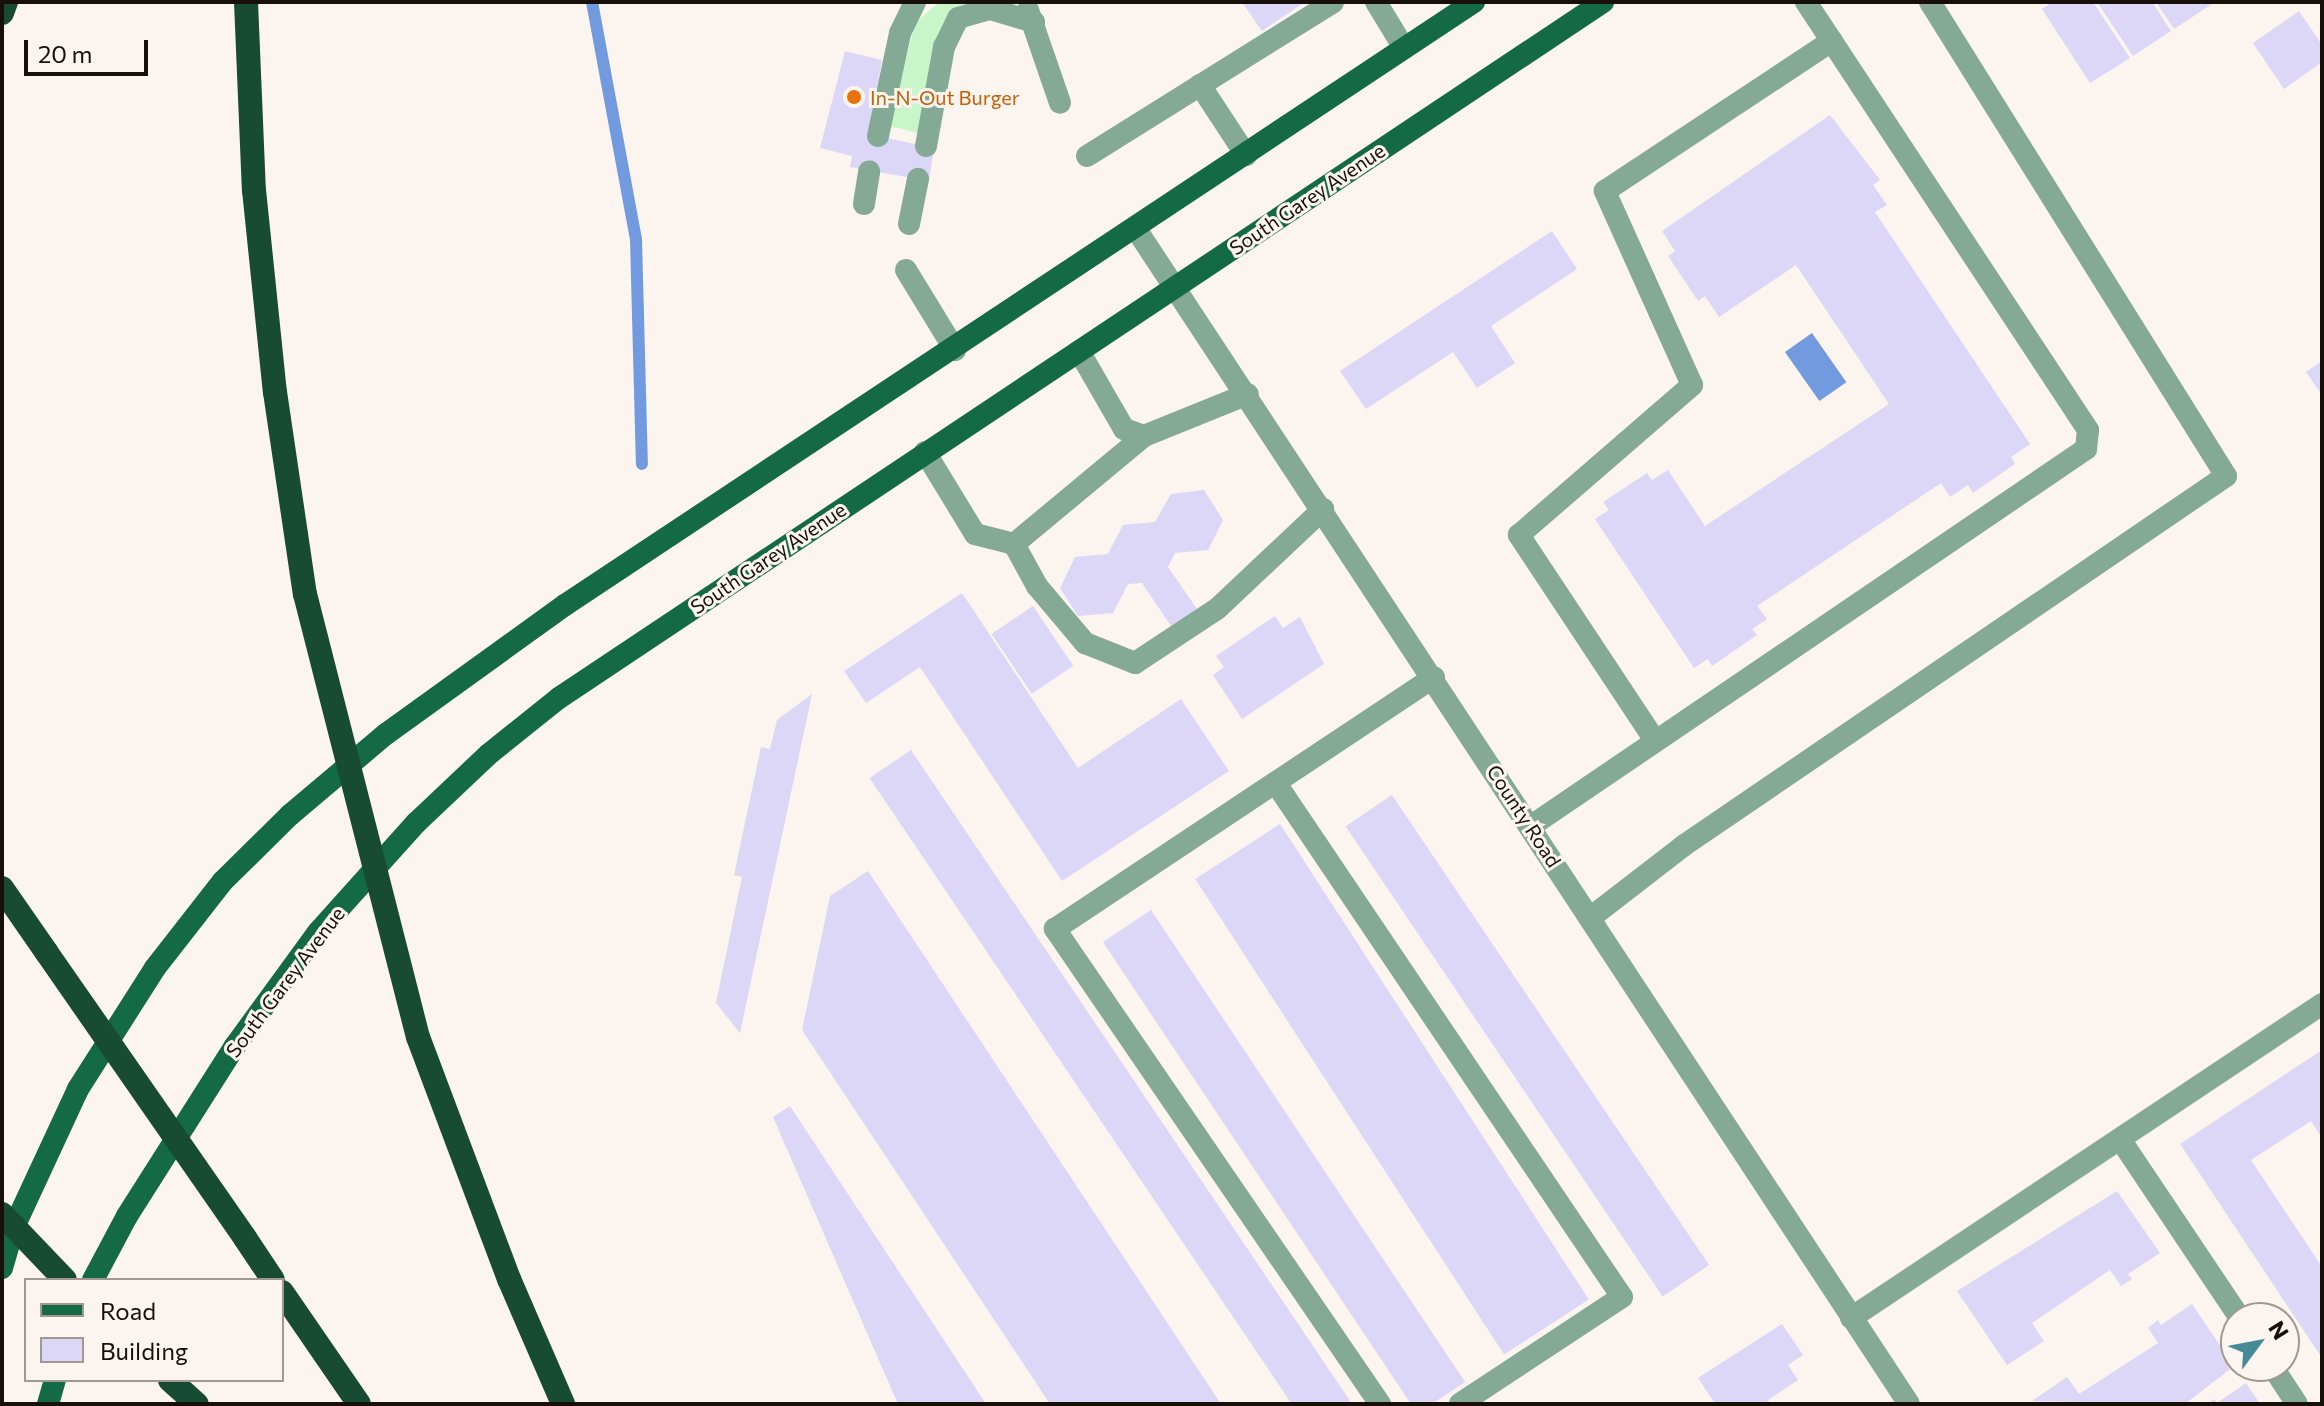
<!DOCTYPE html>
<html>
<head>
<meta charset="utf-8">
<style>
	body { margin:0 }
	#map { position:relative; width:2324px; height:1406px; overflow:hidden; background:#fcf4ee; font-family:Commissioner,sans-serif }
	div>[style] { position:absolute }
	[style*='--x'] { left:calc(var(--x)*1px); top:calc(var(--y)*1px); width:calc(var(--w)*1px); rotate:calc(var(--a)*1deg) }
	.green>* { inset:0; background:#c9f6c9 }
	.water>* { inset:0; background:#729adf; transform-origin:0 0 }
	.stream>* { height:12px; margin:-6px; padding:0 6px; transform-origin:6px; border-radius:6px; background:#729adf }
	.building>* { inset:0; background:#dcd6f7; transform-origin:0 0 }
	.service>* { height:22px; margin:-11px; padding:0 11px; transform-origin:11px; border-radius:11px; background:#84a995 }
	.tertiary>* { height:22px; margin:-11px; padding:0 11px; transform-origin:11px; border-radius:11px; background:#84a995 }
	.primary>* { height:22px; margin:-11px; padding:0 11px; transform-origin:11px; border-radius:11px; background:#146947 }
	.motorway>* { height:24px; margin:-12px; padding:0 12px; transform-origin:12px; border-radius:12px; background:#184b34 }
	.motorway-bridge>* { height:24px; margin:-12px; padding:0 12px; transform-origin:12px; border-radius:12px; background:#184b34 }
	.dots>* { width:22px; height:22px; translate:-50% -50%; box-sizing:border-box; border:4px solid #fcf4ee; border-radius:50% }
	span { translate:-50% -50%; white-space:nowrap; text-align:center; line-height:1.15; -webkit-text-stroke:6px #fcf4ee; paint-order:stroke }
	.food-label { font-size:20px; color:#c56008 }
	.left { translate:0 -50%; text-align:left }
	.street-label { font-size:20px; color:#160f0a }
	.frame { position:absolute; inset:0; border:4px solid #160f0a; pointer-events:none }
	.legend { position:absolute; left:24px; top:1278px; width:260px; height:104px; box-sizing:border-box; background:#fcf4ee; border:2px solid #a09893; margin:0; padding:10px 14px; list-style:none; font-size:24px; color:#160f0a }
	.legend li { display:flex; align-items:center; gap:16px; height:40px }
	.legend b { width:40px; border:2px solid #a09893 }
	.north { position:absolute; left:2220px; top:1302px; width:80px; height:80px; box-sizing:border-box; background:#fcf4ee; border:2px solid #a09893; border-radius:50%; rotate:58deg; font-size:22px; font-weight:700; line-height:32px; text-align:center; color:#160f0a }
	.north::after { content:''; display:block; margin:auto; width:28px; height:36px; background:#458a97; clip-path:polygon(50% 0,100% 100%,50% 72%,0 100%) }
	.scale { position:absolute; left:24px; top:40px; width:124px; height:36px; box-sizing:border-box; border:4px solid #160f0a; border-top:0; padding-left:10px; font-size:24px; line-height:28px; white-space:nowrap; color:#160f0a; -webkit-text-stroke:6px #fcf4ee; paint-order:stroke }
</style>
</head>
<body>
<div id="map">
	<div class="green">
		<div style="clip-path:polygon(939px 2px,984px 2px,969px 5px,923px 134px,889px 126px,915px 23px)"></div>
	</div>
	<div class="water">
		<div style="left:1812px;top:333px;width:60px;height:33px;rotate:55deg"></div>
	</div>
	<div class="stream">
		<div style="--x:592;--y:2;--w:241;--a:79.5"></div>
		<div style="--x:636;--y:239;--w:225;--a:88.5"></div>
	</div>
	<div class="building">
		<div style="clip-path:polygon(1242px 2px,1305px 2px,1262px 31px)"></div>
		<div style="clip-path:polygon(2053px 2px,2093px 2px,2130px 58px,2090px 83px,2042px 9px)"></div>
		<div style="clip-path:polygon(2097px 2px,2152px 2px,2171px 31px,2133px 56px)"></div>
		<div style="clip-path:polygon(2156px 2px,2211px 2px,2212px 4px,2174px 29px)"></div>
		<div style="clip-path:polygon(2299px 11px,2322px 45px,2322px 62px,2284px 89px,2253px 43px)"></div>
		<div style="clip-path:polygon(845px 51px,882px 60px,868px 134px,934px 148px,929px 181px,850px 167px,852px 156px,820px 148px)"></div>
		<div style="clip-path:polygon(1830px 115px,1880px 180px,1873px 185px,1887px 205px,1875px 212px,2030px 444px,2011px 457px,2015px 464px,1973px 493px,1968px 485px,1950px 497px,1941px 483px,1757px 606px,1767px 619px,1752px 629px,1757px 635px,1712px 666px,1708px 659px,1694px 668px,1595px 519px,1609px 510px,1603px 502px,1647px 473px,1652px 480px,1668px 470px,1705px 526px,1889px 404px,1796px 265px,1719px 317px,1705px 296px,1698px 301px,1668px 256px,1675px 251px,1662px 231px)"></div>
		<div style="clip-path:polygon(1552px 231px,1577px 269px,1491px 326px,1515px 363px,1477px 388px,1453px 352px,1366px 409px,1340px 371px)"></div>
		<div style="clip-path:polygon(2322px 361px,2322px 395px,2306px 372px)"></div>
		<div style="clip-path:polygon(1204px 490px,1223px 520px,1208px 550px,1175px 553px,1168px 567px,1197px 609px,1171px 626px,1142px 583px,1128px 584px,1113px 613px,1078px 616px,1060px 588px,1075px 557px,1108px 554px,1123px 525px,1155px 522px,1171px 494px)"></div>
		<div style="clip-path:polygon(962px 593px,1078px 768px,1181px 699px,1229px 771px,1062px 881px,920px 667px,866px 703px,844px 671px)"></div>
		<div style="left:1033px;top:606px;width:72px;height:50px;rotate:56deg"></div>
		<div style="clip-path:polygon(1275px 616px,1283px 628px,1300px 617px,1324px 664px,1242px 719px,1213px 675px,1224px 667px,1216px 656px)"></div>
		<div style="clip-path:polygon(812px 694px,740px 1033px,716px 1003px,742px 877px,734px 875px,761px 747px,770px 749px,777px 720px)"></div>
		<div style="left:911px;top:750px;width:785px;height:50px;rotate:56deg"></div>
		<div style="left:1392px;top:795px;width:567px;height:56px;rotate:56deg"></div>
		<div style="left:1280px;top:824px;width:567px;height:101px;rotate:57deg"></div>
		<div style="clip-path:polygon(868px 871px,1221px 1404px,1050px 1404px,802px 1030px,830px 896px)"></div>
		<div style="clip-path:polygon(1151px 910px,1465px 1382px,1432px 1404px,1411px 1404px,1103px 942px)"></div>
		<div style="clip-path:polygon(2322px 1050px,2322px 1138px,2311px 1121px,2251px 1160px,2322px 1267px,2322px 1358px,2180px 1144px)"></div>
		<div style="clip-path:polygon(790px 1106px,986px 1404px,898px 1404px,773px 1117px)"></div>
		<div style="clip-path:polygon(2117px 1191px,2160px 1253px,2128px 1274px,2132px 1279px,2121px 1286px,2110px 1270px,2032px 1323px,2044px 1341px,2007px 1365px,1957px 1291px)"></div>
		<div style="clip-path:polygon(2192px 1304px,2234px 1366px,2185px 1404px,2032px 1401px,2067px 1377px,2079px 1394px,2158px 1343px,2148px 1328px,2158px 1320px,2161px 1325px)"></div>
		<div style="clip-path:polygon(1782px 1324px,1803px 1355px,1788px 1365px,1798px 1380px,1768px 1400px,1771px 1404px,1711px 1404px,1714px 1402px,1698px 1378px)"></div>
		<div style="clip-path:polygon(2246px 1383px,2260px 1404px,2207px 1404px,2214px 1399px,2217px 1403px)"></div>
	</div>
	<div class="service">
		<div style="--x:1376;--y:2;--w:54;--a:58.7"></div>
		<div style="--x:1028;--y:10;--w:98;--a:71"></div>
		<div style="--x:1200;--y:85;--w:84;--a:56.7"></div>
		<div style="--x:878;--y:136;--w:105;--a:-77.9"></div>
		<div style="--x:900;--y:33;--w:34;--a:-64"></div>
		<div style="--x:926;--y:146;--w:101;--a:-79.7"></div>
		<div style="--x:944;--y:47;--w:32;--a:-64"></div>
		<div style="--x:958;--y:18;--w:33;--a:-16"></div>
		<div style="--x:990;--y:9;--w:46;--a:16.5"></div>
		<div style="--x:1087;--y:156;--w:290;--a:-32"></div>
		<div style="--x:864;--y:204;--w:33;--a:-81"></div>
		<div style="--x:909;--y:224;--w:46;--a:-78.7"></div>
		<div style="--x:906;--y:270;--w:94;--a:58.5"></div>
		<div style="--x:1079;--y:351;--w:90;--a:60"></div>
		<div style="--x:1124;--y:429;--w:21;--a:19"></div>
		<div style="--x:1144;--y:436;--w:112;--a:-22"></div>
		<div style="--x:925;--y:452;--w:96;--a:58.6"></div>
		<div style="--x:975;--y:534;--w:40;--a:14.4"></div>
		<div style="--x:1014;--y:544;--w:169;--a:-39.7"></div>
		<div style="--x:1014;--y:544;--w:48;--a:61.3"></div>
		<div style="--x:1037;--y:586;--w:75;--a:49.9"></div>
		<div style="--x:1085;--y:643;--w:54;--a:21.8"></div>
		<div style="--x:1135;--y:663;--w:98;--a:-33.4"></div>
		<div style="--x:1217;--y:609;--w:146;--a:-43.3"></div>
		<div style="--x:1654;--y:739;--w:245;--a:-123.5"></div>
		<div style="--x:1519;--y:535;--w:229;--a:-40.9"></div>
		<div style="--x:1692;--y:385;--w:213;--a:-114.2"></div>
		<div style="--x:1605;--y:191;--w:272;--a:-33.5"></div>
		<div style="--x:1277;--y:785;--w:617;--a:56.03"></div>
		<div style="--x:1622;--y:1297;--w:194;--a:146.6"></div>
		<div style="--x:1531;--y:826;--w:671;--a:-34.19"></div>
		<div style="--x:2086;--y:449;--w:19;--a:-84"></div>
		<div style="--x:2088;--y:430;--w:513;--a:-123.38"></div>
		<div style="--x:1590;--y:918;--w:118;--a:-37.7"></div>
		<div style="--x:1683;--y:846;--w:657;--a:-34.27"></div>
		<div style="--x:2226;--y:476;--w:559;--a:-121.98"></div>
		<div style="--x:2120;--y:1139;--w:216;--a:56.2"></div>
		<div style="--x:1851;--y:1318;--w:566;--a:-33.69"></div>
		<div style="--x:2272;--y:1366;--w:45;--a:56.7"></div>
		<div style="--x:1380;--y:1404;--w:576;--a:-124.38"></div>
		<div style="--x:1055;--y:929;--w:455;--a:-33.6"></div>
	</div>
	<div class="tertiary">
		<div style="--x:1136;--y:229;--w:1406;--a:56.66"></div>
	</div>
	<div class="primary">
		<div style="--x:2;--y:1268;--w:43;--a:-73.7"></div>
		<div style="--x:14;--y:1227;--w:152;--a:-65.1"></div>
		<div style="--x:78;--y:1089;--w:143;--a:-57.5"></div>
		<div style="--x:155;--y:968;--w:110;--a:-52"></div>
		<div style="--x:223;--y:881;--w:94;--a:-44.6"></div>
		<div style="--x:290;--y:815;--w:126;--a:-40.2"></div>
		<div style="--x:386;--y:734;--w:221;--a:-35.8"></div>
		<div style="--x:565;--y:605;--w:1091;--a:-33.56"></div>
		<div style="--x:93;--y:1280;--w:72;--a:-62"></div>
		<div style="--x:127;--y:1216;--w:201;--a:-57.6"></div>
		<div style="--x:235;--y:1046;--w:142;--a:-53.9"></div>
		<div style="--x:319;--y:931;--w:145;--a:-48.1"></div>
		<div style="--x:416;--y:823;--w:100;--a:-43.4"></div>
		<div style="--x:489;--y:754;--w:90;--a:-38.7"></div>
		<div style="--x:559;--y:698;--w:1255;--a:-33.69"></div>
		<div style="--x:48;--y:1404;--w:25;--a:-74"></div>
	</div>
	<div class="motorway">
		<div style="--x:246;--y:2;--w:188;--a:87.6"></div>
		<div style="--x:254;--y:190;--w:203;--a:84.1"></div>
		<div style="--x:275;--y:392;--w:204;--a:81.6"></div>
		<div style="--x:2;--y:13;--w:12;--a:-70"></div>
		<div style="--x:2;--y:888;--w:79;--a:55.3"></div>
		<div style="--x:418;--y:1037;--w:259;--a:69.4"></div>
		<div style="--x:509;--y:1279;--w:136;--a:66.6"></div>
		<div style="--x:2;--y:1214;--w:91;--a:46.3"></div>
		<div style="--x:245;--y:1238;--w:50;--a:56.3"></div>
		<div style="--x:282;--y:1292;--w:136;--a:55.5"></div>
		<div style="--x:170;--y:1380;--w:36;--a:42"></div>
	</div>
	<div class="motorway-bridge">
		<div style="--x:305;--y:594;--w:457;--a:75.7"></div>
		<div style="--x:47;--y:953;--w:347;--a:55.2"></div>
	</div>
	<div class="dots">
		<div style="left:854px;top:97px;background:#e8710a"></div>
	</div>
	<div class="food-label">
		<span class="left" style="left:870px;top:97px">In-N-Out Burger</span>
	</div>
	<div class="street-label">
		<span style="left:1307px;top:199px;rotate:-34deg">South Garey Avenue</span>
		<span style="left:768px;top:558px;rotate:-34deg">South Garey Avenue</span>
		<span style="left:1524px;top:816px;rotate:57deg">County Road</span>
		<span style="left:285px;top:982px;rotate:-53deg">South Garey Avenue</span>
	</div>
	<div class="frame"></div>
	<ul class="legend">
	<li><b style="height:10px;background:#146947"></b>Road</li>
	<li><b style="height:22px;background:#dcd6f7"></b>Building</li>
	</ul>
	<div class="north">N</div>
	<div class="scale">20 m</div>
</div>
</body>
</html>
